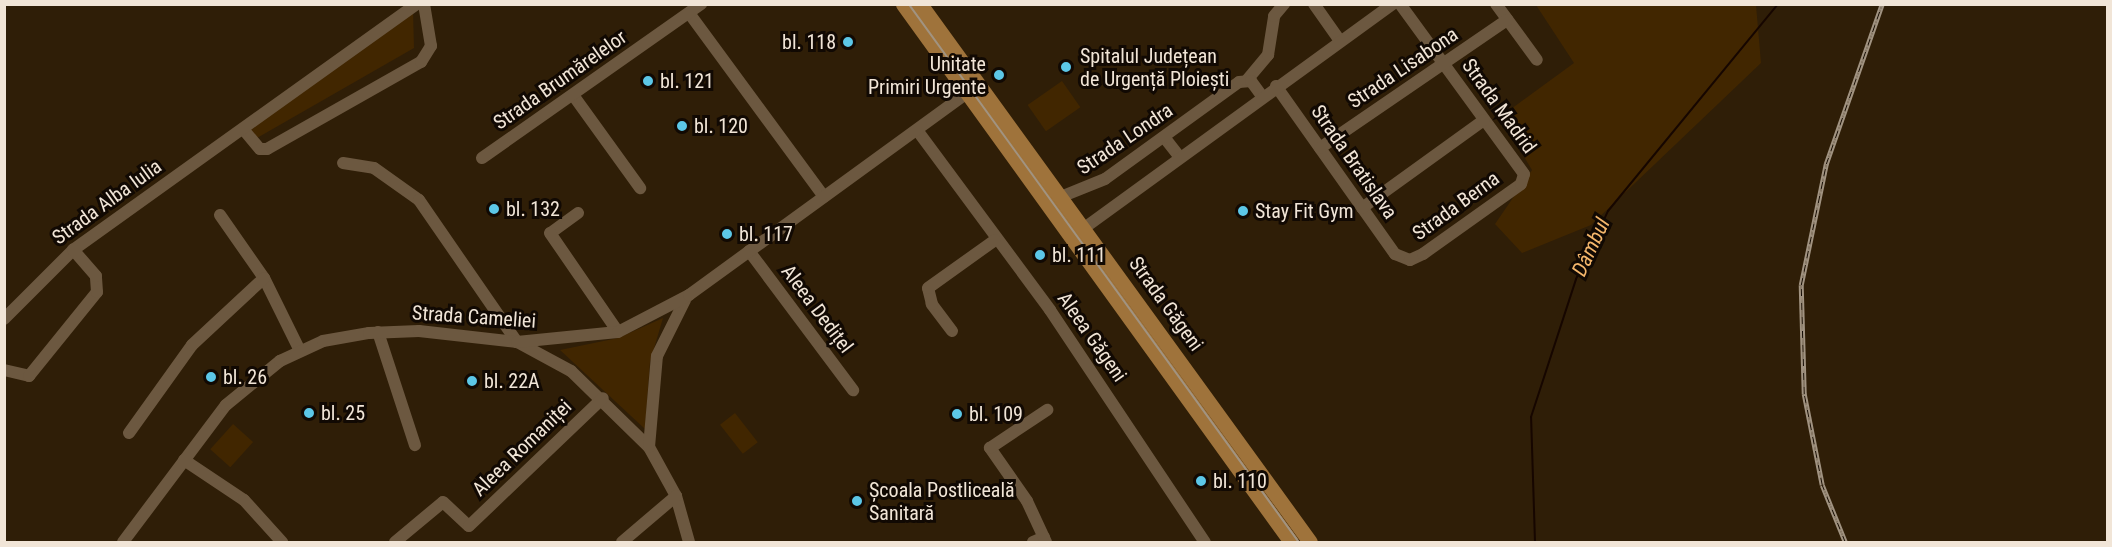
<!DOCTYPE html>
<html>
<head>
<meta charset="utf-8">
<style>
	body { margin:0 }
	#map { position:relative; width:2112px; height:547px; overflow:hidden; background:#2f1e07; font-family:"Roboto Condensed",sans-serif }
	div>[style] { position:absolute }
	[style*='--x'] { left:calc(var(--x)*1px); top:calc(var(--y)*1px); width:calc(var(--w)*1px); rotate:calc(var(--a)*1deg) }
	.green>* { inset:0; background:#412600; transform-origin:0 0 }
	.stream>* { height:2px; margin:-1px; padding:0 1px; transform-origin:1px; border-radius:1px; background:#160600 }
	.minor>* { height:12px; margin:-6px; padding:0 6px; transform-origin:6px; border-radius:6px; background:#6c5840 }
	.major>* { height:15px; margin:-7.5px; padding:0 7.5px; transform-origin:7.5px; border-radius:7.5px; background:#9f733b }
	.tram>* { height:1.5px; margin:-0.75px; padding:0 0.75px; transform-origin:0.75px; border-radius:0.75px; background:#a19381 }
	.rail>* { height:4.5px; margin-top:-2.25px; transform-origin:0; background:repeating-linear-gradient(90deg,#110903 0 7px,#a19381 0 14px); box-sizing:border-box; border-block:2px solid #a19381 }
	.dots>* { width:16px; height:16px; translate:-50% -50%; box-sizing:border-box; border:3px solid #110903; border-radius:50% }
	span { translate:-50% -50%; white-space:nowrap; text-align:center; line-height:1.15; -webkit-text-stroke:6px #110903; paint-order:stroke }
	.poi-label { font-size:20px; color:#f1e5d7 }
	.right { translate:-100% -50%; text-align:right }
	.left { translate:0 -50%; text-align:left }
	.street-label { font-size:20px; color:#f1e5d7 }
	.water-label { font-size:21px; color:#f4b66b; font-style:italic }
	.frame { position:absolute; inset:0; border:6px solid #f1e5d7; pointer-events:none }
</style>
</head>
<body>
<div id="map">
	<div class="green">
		<div style="clip-path:polygon(1536px 5px,1756px 5px,1761px 63px,1591px 225px,1522px 253px,1495px 224px,1532px 170px,1500px 117px,1574px 63px)"></div>
		<div style="clip-path:polygon(413px 10px,414px 48px,257px 138px,248px 126px)"></div>
		<div style="left:1062px;top:81px;width:32px;height:42px;rotate:55deg"></div>
		<div style="clip-path:polygon(663px 318px,650px 362px,645px 429px,560px 350px,618px 338px)"></div>
		<div style="left:735px;top:413px;width:37px;height:19px;rotate:52deg"></div>
		<div style="left:233px;top:424px;width:27px;height:34px;rotate:42deg"></div>
	</div>
	<div class="stream">
		<div style="--x:1535;--y:542;--w:125;--a:-91.8"></div>
		<div style="--x:1531;--y:417;--w:145;--a:-71.9"></div>
		<div style="--x:1576;--y:279;--w:75;--a:-64.8"></div>
		<div style="--x:1608;--y:211;--w:268;--a:-50.6"></div>
	</div>
	<div class="minor">
		<div style="--x:1314;--y:4;--w:45;--a:54.9"></div>
		<div style="--x:1496;--y:4;--w:69;--a:53.8"></div>
		<div style="--x:689;--y:13;--w:228;--a:53.7"></div>
		<div style="--x:1247;--y:80;--w:33;--a:-50"></div>
		<div style="--x:1268;--y:55;--w:39;--a:-81"></div>
		<div style="--x:1274;--y:16;--w:16;--a:-50"></div>
		<div style="--x:1276;--y:86;--w:206;--a:54.7"></div>
		<div style="--x:1395;--y:254;--w:16;--a:22"></div>
		<div style="--x:1410;--y:260;--w:14;--a:-25"></div>
		<div style="--x:1423;--y:254;--w:120;--a:-35.5"></div>
		<div style="--x:1521;--y:184;--w:10;--a:-73"></div>
		<div style="--x:1524;--y:174;--w:210;--a:-126.1"></div>
		<div style="--x:573;--y:95;--w:115;--a:54.2"></div>
		<div style="--x:243;--y:129;--w:26;--a:50"></div>
		<div style="--x:260;--y:149;--w:7;--a:0"></div>
		<div style="--x:267;--y:149;--w:177;--a:-29.5"></div>
		<div style="--x:421;--y:62;--w:19;--a:-58"></div>
		<div style="--x:431;--y:46;--w:43;--a:-99.5"></div>
		<div style="--x:917;--y:130;--w:224;--a:53.5"></div>
		<div style="--x:1050;--y:310;--w:279;--a:56.3"></div>
		<div style="--x:1164;--y:137;--w:24;--a:52"></div>
		<div style="--x:1320;--y:148;--w:227;--a:-34.4"></div>
		<div style="--x:482;--y:158;--w:268;--a:-35.1"></div>
		<div style="--x:343;--y:163;--w:31;--a:9"></div>
		<div style="--x:374;--y:168;--w:55;--a:35.4"></div>
		<div style="--x:419;--y:200;--w:173;--a:55.4"></div>
		<div style="--x:1063;--y:196;--w:45;--a:-22"></div>
		<div style="--x:1105;--y:179;--w:165;--a:-35.9"></div>
		<div style="--x:1239;--y:82;--w:12;--a:-5"></div>
		<div style="--x:1251;--y:81;--w:17;--a:54"></div>
		<div style="--x:1362;--y:208;--w:150;--a:-35.8"></div>
		<div style="--x:578;--y:213;--w:34;--a:144"></div>
		<div style="--x:550;--y:233;--w:120;--a:55.5"></div>
		<div style="--x:220;--y:215;--w:77;--a:55.1"></div>
		<div style="--x:264;--y:278;--w:81;--a:63.7"></div>
		<div style="--x:1076;--y:234;--w:392;--a:-36"></div>
		<div style="--x:749;--y:251;--w:174;--a:53.2"></div>
		<div style="--x:4;--y:319;--w:98;--a:-45"></div>
		<div style="--x:73;--y:250;--w:423;--a:-35.6"></div>
		<div style="--x:952;--y:331;--w:34;--a:-127"></div>
		<div style="--x:932;--y:304;--w:16;--a:-104"></div>
		<div style="--x:928;--y:288;--w:82;--a:-35.6"></div>
		<div style="--x:378;--y:332;--w:119;--a:71.9"></div>
		<div style="--x:521;--y:344;--w:57;--a:28.4"></div>
		<div style="--x:571;--y:371;--w:109;--a:44.3"></div>
		<div style="--x:649;--y:447;--w:56;--a:61.1"></div>
		<div style="--x:676;--y:496;--w:48;--a:74.2"></div>
		<div style="--x:4;--y:370;--w:26;--a:13"></div>
		<div style="--x:29;--y:376;--w:108;--a:-51"></div>
		<div style="--x:97;--y:292;--w:16;--a:-94"></div>
		<div style="--x:96;--y:276;--w:35;--a:-131"></div>
		<div style="--x:129;--y:433;--w:108;--a:-54.4"></div>
		<div style="--x:192;--y:345;--w:98;--a:-42.9"></div>
		<div style="--x:649;--y:447;--w:91;--a:-85"></div>
		<div style="--x:657;--y:356;--w:63;--a:-63.4"></div>
		<div style="--x:184;--y:460;--w:72;--a:33.7"></div>
		<div style="--x:244;--y:500;--w:57;--a:47.9"></div>
		<div style="--x:123;--y:542;--w:171;--a:-53.1"></div>
		<div style="--x:226;--y:405;--w:70;--a:-39.2"></div>
		<div style="--x:280;--y:361;--w:47;--a:-24.9"></div>
		<div style="--x:323;--y:341;--w:47;--a:-9.9"></div>
		<div style="--x:369;--y:333;--w:50;--a:-2.3"></div>
		<div style="--x:419;--y:331;--w:99;--a:6.4"></div>
		<div style="--x:517;--y:342;--w:101;--a:-5.7"></div>
		<div style="--x:618;--y:332;--w:80;--a:-27.5"></div>
		<div style="--x:689;--y:295;--w:351;--a:-36"></div>
		<div style="--x:395;--y:542;--w:62;--a:-39.8"></div>
		<div style="--x:443;--y:502;--w:35;--a:43"></div>
		<div style="--x:469;--y:526;--w:185;--a:-43.7"></div>
		<div style="--x:622;--y:542;--w:71;--a:-40.4"></div>
		<div style="--x:1033;--y:542;--w:12;--a:-24"></div>
		<div style="--x:1046;--y:542;--w:45;--a:-114.9"></div>
		<div style="--x:1027;--y:501;--w:65;--a:-124.9"></div>
		<div style="--x:990;--y:448;--w:69;--a:-33.7"></div>
	</div>
	<div class="major">
		<div style="--x:903;--y:4;--w:663;--a:54.2"></div>
		<div style="--x:920;--y:4;--w:664;--a:54.06"></div>
	</div>
	<div class="tram">
		<div style="--x:909;--y:4;--w:664;--a:54.06"></div>
	</div>
	<div class="rail">
		<div style="--x:1845;--y:542;--w:61;--a:-112"></div>
		<div style="--x:1822;--y:485;--w:93;--a:-101.2"></div>
		<div style="--x:1804;--y:394;--w:109;--a:-91.6"></div>
		<div style="--x:1801;--y:285;--w:124;--a:-78.3"></div>
		<div style="--x:1826;--y:164;--w:170;--a:-70.7"></div>
	</div>
	<div class="dots">
		<div style="left:848px;top:42px;background:#5cc7e7"></div>
		<div style="left:1066px;top:67px;background:#5cc7e7"></div>
		<div style="left:999px;top:75px;background:#5cc7e7"></div>
		<div style="left:648px;top:81px;background:#5cc7e7"></div>
		<div style="left:682px;top:126px;background:#5cc7e7"></div>
		<div style="left:494px;top:209px;background:#5cc7e7"></div>
		<div style="left:1243px;top:211px;background:#5cc7e7"></div>
		<div style="left:727px;top:234px;background:#5cc7e7"></div>
		<div style="left:1040px;top:255px;background:#5cc7e7"></div>
		<div style="left:211px;top:377px;background:#5cc7e7"></div>
		<div style="left:472px;top:381px;background:#5cc7e7"></div>
		<div style="left:309px;top:413px;background:#5cc7e7"></div>
		<div style="left:957px;top:414px;background:#5cc7e7"></div>
		<div style="left:1201px;top:481px;background:#5cc7e7"></div>
		<div style="left:857px;top:501px;background:#5cc7e7"></div>
	</div>
	<div class="poi-label">
		<span class="right" style="left:836px;top:42px">bl. 118</span>
		<span class="left" style="left:1080px;top:68px">Spitalul Județean<br>de Urgență Ploiești</span>
		<span class="right" style="left:986px;top:76px">Unitate<br>Primiri Urgente</span>
		<span class="left" style="left:660px;top:81px">bl. 121</span>
		<span class="left" style="left:694px;top:126px">bl. 120</span>
		<span class="left" style="left:506px;top:209px">bl. 132</span>
		<span class="left" style="left:1255px;top:211px">Stay Fit Gym</span>
		<span class="left" style="left:739px;top:234px">bl. 117</span>
		<span class="left" style="left:1052px;top:255px">bl. 111</span>
		<span class="left" style="left:223px;top:377px">bl. 26</span>
		<span class="left" style="left:484px;top:381px">bl. 22A</span>
		<span class="left" style="left:321px;top:413px">bl. 25</span>
		<span class="left" style="left:969px;top:414px">bl. 109</span>
		<span class="left" style="left:1213px;top:481px">bl. 110</span>
		<span class="left" style="left:869px;top:502px">Școala Postliceală<br>Sanitară</span>
	</div>
	<div class="street-label">
		<span style="left:1403px;top:68px;rotate:-34deg">Strada Lisabona</span>
		<span style="left:560px;top:80px;rotate:-35deg">Strada Brumărelelor</span>
		<span style="left:1499px;top:106px;rotate:54deg">Strada Madrid</span>
		<span style="left:1125px;top:139px;rotate:-34deg">Strada Londra</span>
		<span style="left:1354px;top:162px;rotate:55deg">Strada Bratislava</span>
		<span style="left:107px;top:202px;rotate:-36deg">Strada Alba Iulia</span>
		<span style="left:1456px;top:206px;rotate:-36deg">Strada Berna</span>
		<span style="left:1166px;top:304px;rotate:54deg">Strada Găgeni</span>
		<span style="left:817px;top:309px;rotate:53deg">Aleea Dedițel</span>
		<span style="left:474px;top:317px;rotate:4deg">Strada Cameliei</span>
		<span style="left:1092px;top:337px;rotate:55deg">Aleea Găgeni</span>
		<span style="left:522px;top:448px;rotate:-44deg">Aleea Romaniței</span>
	</div>
	<div class="water-label">
		<span style="left:1591px;top:247px;rotate:-65deg">Dâmbul</span>
	</div>
	<div class="frame"></div>
</div>
</body>
</html>
